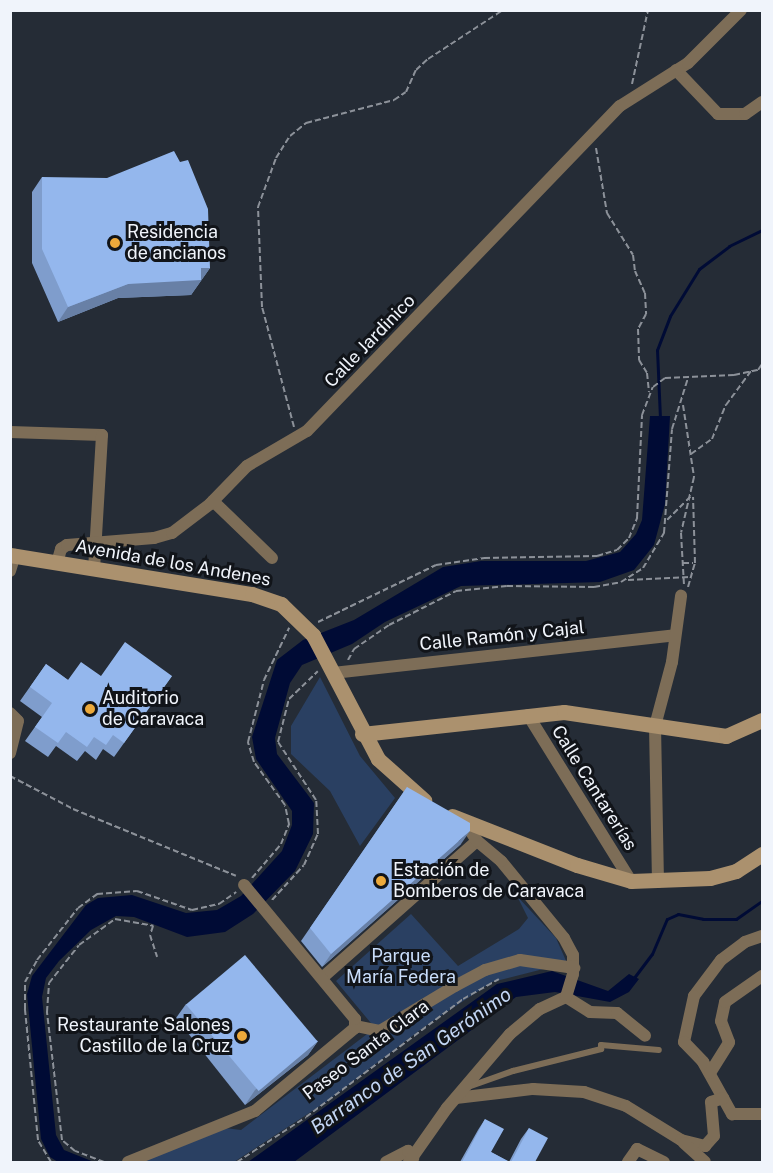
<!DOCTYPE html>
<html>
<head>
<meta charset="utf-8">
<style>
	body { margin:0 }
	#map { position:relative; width:773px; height:1173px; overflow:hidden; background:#252c36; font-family:"Public Sans",sans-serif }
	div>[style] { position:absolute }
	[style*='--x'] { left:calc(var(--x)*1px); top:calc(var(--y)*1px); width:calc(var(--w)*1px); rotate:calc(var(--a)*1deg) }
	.green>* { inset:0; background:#2a4062 }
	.water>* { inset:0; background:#000b35 }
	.stream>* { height:3px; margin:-1.5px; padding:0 1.5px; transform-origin:1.5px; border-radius:1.5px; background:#000b35 }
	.path>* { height:2px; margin-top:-1px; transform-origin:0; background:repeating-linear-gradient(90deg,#8c9199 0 6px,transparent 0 9px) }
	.lane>* { height:6px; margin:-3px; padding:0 3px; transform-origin:3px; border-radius:3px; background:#7d6d57 }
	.street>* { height:12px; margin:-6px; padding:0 6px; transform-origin:6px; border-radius:6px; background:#7d6d57 }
	.secondary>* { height:15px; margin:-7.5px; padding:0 7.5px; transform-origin:7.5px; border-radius:7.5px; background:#ab916e }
	.wall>* { inset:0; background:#7f9dcc }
	.shaded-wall>* { inset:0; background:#6880a6 }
	.building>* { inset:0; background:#94b7ed; transform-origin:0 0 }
	.dots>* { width:16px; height:16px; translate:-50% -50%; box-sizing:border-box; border:3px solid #111419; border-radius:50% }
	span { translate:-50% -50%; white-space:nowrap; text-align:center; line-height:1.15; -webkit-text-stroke:6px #111419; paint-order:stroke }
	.poi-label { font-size:18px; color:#f0f4fb }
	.left { translate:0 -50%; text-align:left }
	.right { translate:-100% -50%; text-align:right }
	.street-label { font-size:18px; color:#f0f4fb }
	.park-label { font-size:18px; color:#c9ddfa }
	.water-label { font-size:20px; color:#c3d6f4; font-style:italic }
	.frame { position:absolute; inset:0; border:12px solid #f0f4fb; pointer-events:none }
</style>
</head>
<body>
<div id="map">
	<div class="green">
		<div style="clip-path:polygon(320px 677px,360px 756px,395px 798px,360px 846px,330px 791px,291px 754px,291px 726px)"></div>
		<div style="clip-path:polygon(517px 896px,556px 938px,567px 963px,492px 982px,424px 1027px,326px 1102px,234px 1162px,128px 1162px,217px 1127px,241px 1130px,375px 1028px,336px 981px,411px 914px,458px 966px,519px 929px,528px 918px)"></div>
	</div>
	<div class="water">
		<div style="clip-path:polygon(650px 416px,670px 416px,665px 504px,654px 545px,634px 570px,600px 582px,461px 586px,385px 622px,352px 644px,302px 665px,290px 683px,275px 738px,277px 754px,314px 803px,313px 834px,295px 871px,253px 914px,225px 932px,187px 937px,134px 917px,116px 916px,91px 930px,59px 961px,46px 978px,42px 997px,56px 1135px,64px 1150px,94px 1162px,58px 1162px,50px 1157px,41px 1139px,27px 994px,32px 976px,86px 905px,98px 898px,132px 895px,186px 913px,217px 910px,241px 896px,282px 851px,292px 825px,292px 811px,256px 759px,252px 737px,277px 660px,303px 640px,354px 620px,443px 567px,481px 561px,586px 561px,620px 552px,636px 534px,642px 520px)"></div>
		<div style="clip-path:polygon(552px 971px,608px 991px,629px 974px,639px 979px,629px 992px,610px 1002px,555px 992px,516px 997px,294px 1162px,248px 1162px,497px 984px)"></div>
	</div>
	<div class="stream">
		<div style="--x:660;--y:418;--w:68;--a:-92.5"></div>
		<div style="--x:657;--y:350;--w:36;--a:-69"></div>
		<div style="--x:670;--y:316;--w:55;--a:-58.3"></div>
		<div style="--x:699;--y:269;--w:38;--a:-37"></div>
		<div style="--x:729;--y:246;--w:37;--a:-26"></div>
		<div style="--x:633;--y:979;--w:31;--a:-53"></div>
		<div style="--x:652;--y:954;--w:38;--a:-67"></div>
		<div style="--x:667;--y:919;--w:12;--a:-24"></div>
		<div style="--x:678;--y:914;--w:25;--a:11"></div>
		<div style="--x:703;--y:919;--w:33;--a:0"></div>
		<div style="--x:736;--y:919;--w:32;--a:-35"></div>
	</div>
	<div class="path">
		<div style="--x:632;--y:84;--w:76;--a:-77.8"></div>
		<div style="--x:596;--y:148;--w:66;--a:80.4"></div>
		<div style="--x:607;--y:213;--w:49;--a:58.2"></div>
		<div style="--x:633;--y:255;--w:16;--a:83"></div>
		<div style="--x:635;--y:271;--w:24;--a:66"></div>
		<div style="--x:645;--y:293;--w:21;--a:87"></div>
		<div style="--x:646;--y:314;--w:17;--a:118"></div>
		<div style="--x:638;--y:329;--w:31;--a:88"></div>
		<div style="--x:639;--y:360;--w:15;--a:58"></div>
		<div style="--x:647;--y:373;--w:19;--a:84"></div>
		<div style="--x:683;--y:405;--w:73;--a:81.3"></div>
		<div style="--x:694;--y:477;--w:57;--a:103.1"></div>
		<div style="--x:681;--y:533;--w:52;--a:86.7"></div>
		<div style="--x:294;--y:427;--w:124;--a:-104.9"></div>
		<div style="--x:262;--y:307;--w:100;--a:-92.3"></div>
		<div style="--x:258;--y:207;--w:52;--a:-69.8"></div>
		<div style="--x:276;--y:158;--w:26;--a:-58"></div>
		<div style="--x:290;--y:136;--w:21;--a:-39"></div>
		<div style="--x:306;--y:123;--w:91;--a:-14.6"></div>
		<div style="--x:394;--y:100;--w:14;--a:-34"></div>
		<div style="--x:406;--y:92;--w:24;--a:-66"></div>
		<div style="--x:416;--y:70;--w:16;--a:-43"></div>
		<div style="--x:428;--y:59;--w:90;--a:-33.2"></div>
		<div style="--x:691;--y:454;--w:26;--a:-36"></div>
		<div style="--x:712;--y:439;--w:37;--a:-68"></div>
		<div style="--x:726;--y:405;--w:42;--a:-53.7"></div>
		<div style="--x:667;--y:520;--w:34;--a:-45"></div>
		<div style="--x:683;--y:563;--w:10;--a:0"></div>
		<div style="--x:628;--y:580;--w:62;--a:-2.8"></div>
		<div style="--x:688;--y:587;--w:25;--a:-74"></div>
		<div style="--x:695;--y:563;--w:66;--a:-91.7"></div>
		<div style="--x:318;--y:622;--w:131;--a:-25.8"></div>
		<div style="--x:436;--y:565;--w:49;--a:-8.3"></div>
		<div style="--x:484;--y:558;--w:113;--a:-1"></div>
		<div style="--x:597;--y:556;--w:21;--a:-17"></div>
		<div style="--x:617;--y:550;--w:17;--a:-45"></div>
		<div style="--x:629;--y:538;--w:22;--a:-68"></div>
		<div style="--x:637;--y:518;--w:103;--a:-87.2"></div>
		<div style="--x:642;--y:415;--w:30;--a:-69"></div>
		<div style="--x:653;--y:387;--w:15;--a:-37"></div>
		<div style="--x:665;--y:378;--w:69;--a:-2.5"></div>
		<div style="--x:734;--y:375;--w:25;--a:-12"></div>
		<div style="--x:758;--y:370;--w:7;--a:-56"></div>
		<div style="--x:348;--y:660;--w:13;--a:-61"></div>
		<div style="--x:354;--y:649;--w:42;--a:-34.4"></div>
		<div style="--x:389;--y:625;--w:75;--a:-26.9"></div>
		<div style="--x:456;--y:591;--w:51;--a:-5.6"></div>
		<div style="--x:507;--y:586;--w:87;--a:0.7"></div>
		<div style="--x:594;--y:587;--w:27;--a:-10"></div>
		<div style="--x:621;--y:582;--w:26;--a:-32"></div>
		<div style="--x:643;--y:568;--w:41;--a:-59"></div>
		<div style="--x:664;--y:533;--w:104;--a:-85.6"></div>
		<div style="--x:672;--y:429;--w:53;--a:-72.6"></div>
		<div style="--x:10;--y:776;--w:71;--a:27.6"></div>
		<div style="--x:73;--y:809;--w:176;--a:22.3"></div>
		<div style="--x:252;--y:878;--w:45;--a:-49.5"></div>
		<div style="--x:281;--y:844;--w:22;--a:-68"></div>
		<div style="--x:289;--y:824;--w:19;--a:-102"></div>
		<div style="--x:285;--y:805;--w:53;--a:-125.8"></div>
		<div style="--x:254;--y:762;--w:21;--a:-107"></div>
		<div style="--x:248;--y:742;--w:64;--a:-75.5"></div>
		<div style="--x:264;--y:680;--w:58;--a:-64.3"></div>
		<div style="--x:272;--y:900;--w:47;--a:-47.6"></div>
		<div style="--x:304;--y:865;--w:34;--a:-66"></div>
		<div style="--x:318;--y:834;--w:34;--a:-93"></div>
		<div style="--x:316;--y:800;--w:69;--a:-123.2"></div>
		<div style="--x:278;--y:742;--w:44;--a:-75.7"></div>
		<div style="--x:289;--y:699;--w:40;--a:-44"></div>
		<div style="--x:51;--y:1162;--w:26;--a:-121"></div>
		<div style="--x:38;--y:1140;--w:132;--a:-95.7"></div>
		<div style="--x:25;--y:1009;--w:27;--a:-90"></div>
		<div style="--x:25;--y:982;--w:25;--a:-61"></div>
		<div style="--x:37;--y:960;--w:66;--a:-51.7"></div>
		<div style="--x:78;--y:908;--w:24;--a:-36"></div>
		<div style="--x:97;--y:894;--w:40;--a:-4.3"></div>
		<div style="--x:137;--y:891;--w:58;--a:19.1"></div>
		<div style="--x:192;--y:910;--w:28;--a:-13"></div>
		<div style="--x:219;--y:904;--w:21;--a:-35"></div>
		<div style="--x:104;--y:1162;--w:31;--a:-159"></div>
		<div style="--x:75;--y:1151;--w:17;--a:-140"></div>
		<div style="--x:62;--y:1140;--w:129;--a:-96.7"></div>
		<div style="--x:47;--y:1012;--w:29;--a:-86"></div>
		<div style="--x:49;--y:983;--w:48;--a:-51.7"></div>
		<div style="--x:79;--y:945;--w:44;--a:-35.8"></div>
		<div style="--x:115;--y:919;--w:39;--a:10"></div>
		<div style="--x:153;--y:926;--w:9;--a:108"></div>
		<div style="--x:150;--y:935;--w:23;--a:72"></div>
		<div style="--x:237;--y:1162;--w:82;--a:-33.1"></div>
		<div style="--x:306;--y:1117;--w:196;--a:-36.9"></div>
		<div style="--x:463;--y:999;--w:41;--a:-29.1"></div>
	</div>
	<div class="lane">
		<div style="--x:468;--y:1087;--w:48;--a:-19.6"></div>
		<div style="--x:513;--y:1071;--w:91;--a:-14"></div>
		<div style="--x:601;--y:1049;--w:4;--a:-90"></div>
		<div style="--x:601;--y:1045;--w:58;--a:4.9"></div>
	</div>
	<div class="street">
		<div style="--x:676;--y:70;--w:61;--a:46.3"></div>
		<div style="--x:718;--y:114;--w:27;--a:0"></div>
		<div style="--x:745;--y:114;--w:21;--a:-35"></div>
		<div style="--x:10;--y:432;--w:92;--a:1.9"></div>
		<div style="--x:102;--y:435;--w:134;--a:93.4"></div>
		<div style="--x:213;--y:501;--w:82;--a:44"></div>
		<div style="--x:57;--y:563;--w:15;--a:-74"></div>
		<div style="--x:61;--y:549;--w:7;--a:-34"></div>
		<div style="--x:67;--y:545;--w:87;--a:-4.6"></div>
		<div style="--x:154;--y:538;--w:19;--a:-16"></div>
		<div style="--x:172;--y:533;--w:48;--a:-37.3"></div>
		<div style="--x:210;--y:504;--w:53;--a:-45.8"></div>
		<div style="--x:247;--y:466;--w:69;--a:-30.3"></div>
		<div style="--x:307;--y:431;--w:451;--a:-46.1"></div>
		<div style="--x:620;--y:106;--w:80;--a:-32.3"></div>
		<div style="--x:688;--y:63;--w:75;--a:-45"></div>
		<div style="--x:10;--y:571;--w:17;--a:-73"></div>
		<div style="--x:333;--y:673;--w:344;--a:-6.3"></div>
		<div style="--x:10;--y:713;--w:11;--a:45"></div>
		<div style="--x:18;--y:721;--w:33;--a:104"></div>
		<div style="--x:528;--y:715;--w:195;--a:58.2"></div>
		<div style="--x:658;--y:882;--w:156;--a:-91.1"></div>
		<div style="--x:655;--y:726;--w:66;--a:-75.1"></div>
		<div style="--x:672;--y:662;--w:67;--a:-82.2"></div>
		<div style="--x:762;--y:936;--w:18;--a:161"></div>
		<div style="--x:745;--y:942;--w:30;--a:143"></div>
		<div style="--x:721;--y:960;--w:45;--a:126.9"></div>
		<div style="--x:694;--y:996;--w:47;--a:102.3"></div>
		<div style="--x:684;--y:1042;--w:28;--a:46"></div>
		<div style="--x:703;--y:1062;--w:60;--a:60.9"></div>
		<div style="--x:732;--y:1114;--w:30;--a:0"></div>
		<div style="--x:322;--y:978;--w:207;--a:-41.5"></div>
		<div style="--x:566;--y:997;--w:28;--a:32"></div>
		<div style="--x:590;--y:1012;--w:27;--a:2"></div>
		<div style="--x:617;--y:1013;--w:36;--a:39"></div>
		<div style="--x:356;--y:1026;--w:25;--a:12"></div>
		<div style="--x:380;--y:1031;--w:87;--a:-31"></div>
		<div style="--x:455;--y:986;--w:34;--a:-28"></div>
		<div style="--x:485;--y:970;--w:36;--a:-16"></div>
		<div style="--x:520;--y:960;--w:55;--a:8.4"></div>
		<div style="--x:710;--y:1073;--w:36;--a:-58"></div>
		<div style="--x:729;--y:1042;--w:22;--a:-111"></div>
		<div style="--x:721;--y:1021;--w:19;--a:-78"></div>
		<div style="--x:725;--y:1002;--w:45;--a:-35.1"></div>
		<div style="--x:456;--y:1098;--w:78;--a:-6.7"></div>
		<div style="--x:533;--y:1089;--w:51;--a:3.4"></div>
		<div style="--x:584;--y:1092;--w:44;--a:18.4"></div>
		<div style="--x:626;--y:1106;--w:65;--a:31.7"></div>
		<div style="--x:681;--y:1140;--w:25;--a:14"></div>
		<div style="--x:705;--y:1146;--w:13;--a:-48"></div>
		<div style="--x:714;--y:1136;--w:34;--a:-95"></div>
		<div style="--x:711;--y:1102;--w:13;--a:-18"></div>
		<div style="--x:684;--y:1143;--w:28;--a:42"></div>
		<div style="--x:128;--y:1162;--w:137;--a:-21.9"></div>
		<div style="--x:255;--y:1111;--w:130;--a:-39.7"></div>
		<div style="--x:355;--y:1028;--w:9;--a:-90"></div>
		<div style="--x:355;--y:1019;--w:174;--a:-129.6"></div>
		<div style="--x:386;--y:1162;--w:25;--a:-27"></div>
		<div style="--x:408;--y:1151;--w:9;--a:54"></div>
		<div style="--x:409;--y:1162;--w:66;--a:-54.9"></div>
		<div style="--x:447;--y:1108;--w:97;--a:-49.6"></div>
		<div style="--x:510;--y:1034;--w:39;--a:-40"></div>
		<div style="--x:540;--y:1009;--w:29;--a:-25"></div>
		<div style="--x:566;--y:997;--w:24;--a:-73"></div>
		<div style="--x:573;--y:974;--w:19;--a:-90"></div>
		<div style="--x:573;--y:955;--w:19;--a:-118"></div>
		<div style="--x:564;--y:938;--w:99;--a:-129.3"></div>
		<div style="--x:501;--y:861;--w:31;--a:-140"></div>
		<div style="--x:477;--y:841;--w:24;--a:-123"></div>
		<div style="--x:628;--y:1162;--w:16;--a:-55"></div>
		<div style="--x:637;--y:1149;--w:30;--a:26"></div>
	</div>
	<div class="secondary">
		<div style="--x:10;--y:555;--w:245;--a:9.2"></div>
		<div style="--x:252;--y:594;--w:31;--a:19"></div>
		<div style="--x:281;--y:604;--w:45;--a:44.1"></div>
		<div style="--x:313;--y:635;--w:140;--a:62.3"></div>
		<div style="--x:378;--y:759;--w:62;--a:41.7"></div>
		<div style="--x:362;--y:734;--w:203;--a:-6.2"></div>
		<div style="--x:564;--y:712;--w:164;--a:8.4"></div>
		<div style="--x:726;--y:736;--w:39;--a:-24"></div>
		<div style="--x:452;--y:816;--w:134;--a:21.4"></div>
		<div style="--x:577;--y:865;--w:56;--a:16.5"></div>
		<div style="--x:631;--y:881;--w:79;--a:-2.2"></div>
		<div style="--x:710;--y:878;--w:27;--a:-15"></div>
		<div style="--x:736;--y:871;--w:31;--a:-33"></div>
	</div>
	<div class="wall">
		<div style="clip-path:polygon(42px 177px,210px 268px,191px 295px,118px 298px,58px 322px,32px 263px,32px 192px)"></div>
		<div style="clip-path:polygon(46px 664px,68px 680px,101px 676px,172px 676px,114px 757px,103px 749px,96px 760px,85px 751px,77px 761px,56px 746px,48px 757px,25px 741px,42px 717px,20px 701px)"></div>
		<div style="clip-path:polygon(407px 787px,461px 844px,322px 967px,301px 941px)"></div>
		<div style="clip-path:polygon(186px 1004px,318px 1041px,308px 1055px,245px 1105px,176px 1018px)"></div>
		<div style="clip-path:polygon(485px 1119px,491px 1152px,509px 1162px,521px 1139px,529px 1128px,535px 1162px,460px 1162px,478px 1130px)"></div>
	</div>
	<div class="shaded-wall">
		<div style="clip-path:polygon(201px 268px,210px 268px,191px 295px,118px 298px,58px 322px,68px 307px,128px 284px)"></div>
		<div style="clip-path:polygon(470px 831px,461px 844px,322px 967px,331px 954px)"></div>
		<div style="clip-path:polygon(318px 1041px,308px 1055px,245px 1105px,255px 1090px)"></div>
	</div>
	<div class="building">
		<div style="clip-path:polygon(174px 151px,180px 162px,188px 160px,208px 209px,210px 268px,201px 268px,201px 280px,128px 284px,68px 307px,42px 249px,42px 177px,107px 178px)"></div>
		<div style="clip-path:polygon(125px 642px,172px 676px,124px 743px,113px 735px,106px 745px,94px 737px,87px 747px,66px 732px,58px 743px,35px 727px,52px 703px,30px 687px,46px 664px,68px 680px,81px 662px,101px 676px)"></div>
		<div style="clip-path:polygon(407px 787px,470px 823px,470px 831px,331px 954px,310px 928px)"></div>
		<div style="left:245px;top:955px;width:113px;height:77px;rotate:50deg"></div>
		<div style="clip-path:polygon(485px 1119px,504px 1129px,491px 1152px,510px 1162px,462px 1162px)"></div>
		<div style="clip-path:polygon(529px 1128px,548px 1138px,535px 1162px,511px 1162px)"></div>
	</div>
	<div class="dots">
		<div style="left:115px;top:243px;background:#eca93b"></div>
		<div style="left:90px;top:709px;background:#eca93b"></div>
		<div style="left:381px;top:881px;background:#eca93b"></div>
		<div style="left:242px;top:1036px;background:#eca93b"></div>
	</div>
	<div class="poi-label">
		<span class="left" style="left:127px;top:243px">Residencia<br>de ancianos</span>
		<span class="left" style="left:102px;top:709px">Auditorio<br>de Caravaca</span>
		<span class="left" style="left:393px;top:881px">Estación de<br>Bomberos de Caravaca</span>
		<span class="right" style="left:230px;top:1036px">Restaurante Salones<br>Castillo de la Cruz</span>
	</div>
	<div class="street-label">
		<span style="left:370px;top:341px;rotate:-46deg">Calle Jardinico</span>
		<span style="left:173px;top:563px;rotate:10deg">Avenida de los Andenes</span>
		<span style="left:502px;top:636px;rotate:-6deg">Calle Ramón y Cajal</span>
		<span style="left:594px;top:788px;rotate:58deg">Calle Cantarerías</span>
		<span style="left:366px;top:1050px;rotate:-37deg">Paseo Santa Clara</span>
	</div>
	<div class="park-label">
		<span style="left:401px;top:967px">Parque<br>María Federa</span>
	</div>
	<div class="water-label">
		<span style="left:411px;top:1061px;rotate:-35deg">Barranco de San Gerónimo</span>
	</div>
	<div class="frame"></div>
</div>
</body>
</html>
